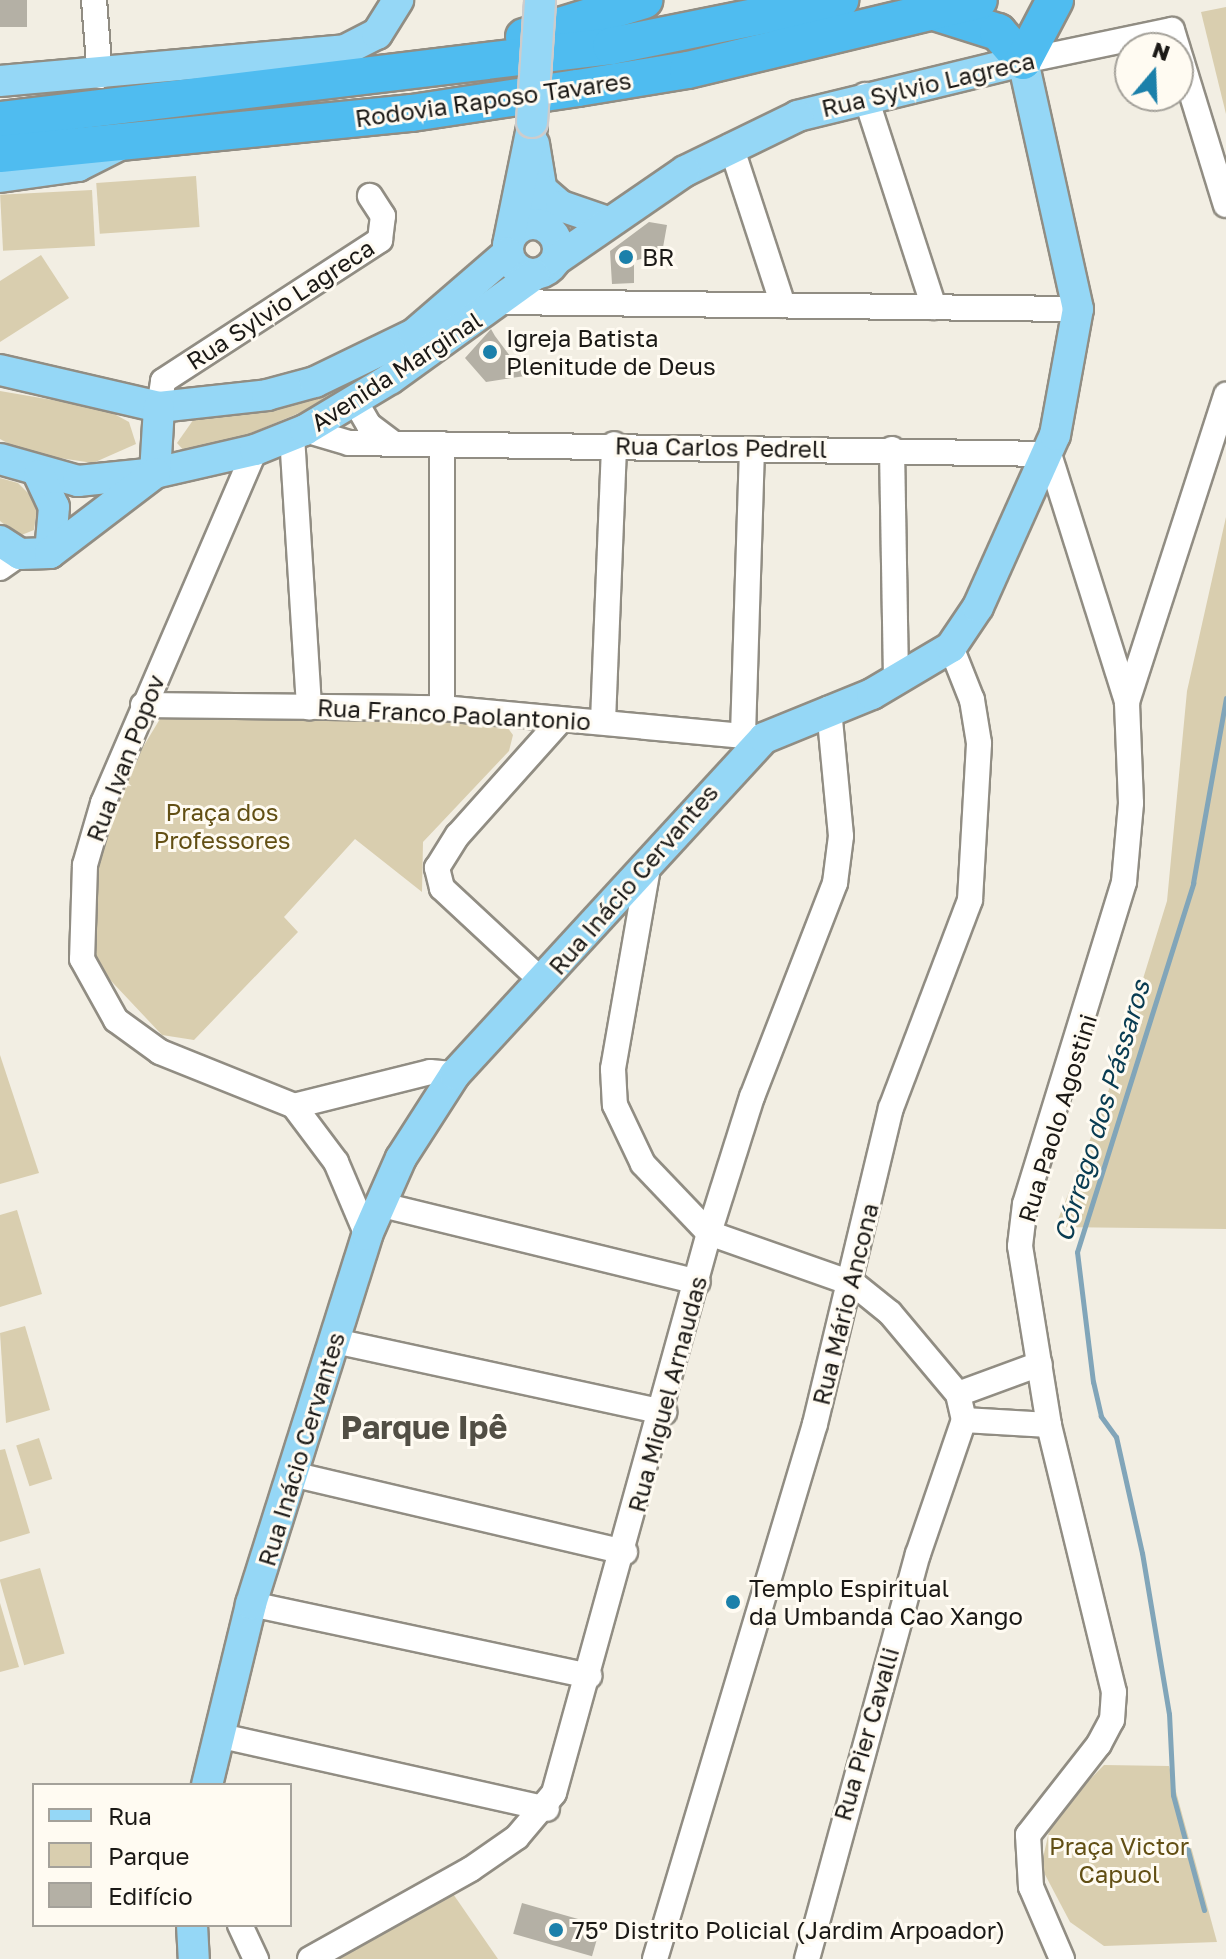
<!DOCTYPE html>
<html>
<head>
<meta charset="utf-8">
<style>
	body { margin:0 }
	#map { position:relative; width:1226px; height:1959px; overflow:hidden; background:#f2eee3; font-family:"Golos Text",sans-serif }
	div>[style] { position:absolute }
	[style*='--x'] { left:calc(var(--x)*1px); top:calc(var(--y)*1px); width:calc(var(--w)*1px); rotate:calc(var(--a)*1deg) }
	.green>* { inset:0; background:#d9ceaf; transform-origin:0 0 }
	.stream>* { height:5px; margin:-2.5px; padding:0 2.5px; transform-origin:2.5px; border-radius:2.5px; background:#81a5b9 }
	.building>* { inset:0; background:#b4b0a5; transform-origin:0 0 }
	.roads { filter:drop-shadow(2px 0 #918d83) drop-shadow(-2px 0 #918d83) drop-shadow(0 2px #918d83) drop-shadow(0 -2px #918d83) }
	.minor>* { height:24px; margin:-12px; padding:0 12px; transform-origin:12px; border-radius:12px; background:#fff }
	.major>* { height:30px; margin:-15px; padding:0 15px; transform-origin:15px; border-radius:15px; background:#95d7f6 }
	.major>.ring { margin:-15px; padding:0; box-sizing:content-box; background:none; border:30px solid #95d7f6; border-radius:50% }
	.highway>* { height:36px; margin:-18px; padding:0 18px; transform-origin:18px; border-radius:18px; background:#4fbcf0 }
	.bridges { filter:drop-shadow(2px 0 #cdcccc) drop-shadow(-2px 0 #cdcccc) drop-shadow(0 2px #cdcccc) drop-shadow(0 -2px #cdcccc) }
	.major-bridge>* { height:30px; margin:-15px; padding:0 15px; transform-origin:15px; border-radius:15px; background:#95d7f6 }
	.dots>* { width:22px; height:22px; translate:-50% -50%; box-sizing:border-box; border:4px solid #fffbf2; border-radius:50% }
	span { translate:-50% -50%; white-space:nowrap; text-align:center; line-height:1.15; -webkit-text-stroke:6px #fffbf2; paint-order:stroke }
	.street-label { font-size:24px; color:#1b1916 }
	.poi-label { font-size:24px; color:#1b1916 }
	.left { translate:0 -50%; text-align:left }
	.park-label { font-size:24px; color:#624f14 }
	.water-label { font-size:26px; color:#093c52; font-style:italic }
	.district-label { font-size:32px; color:#524f45; font-weight:700 }
	.legend { position:absolute; left:32px; top:1783px; width:260px; height:144px; box-sizing:border-box; background:#fffbf2; border:2px solid #a4a19a; margin:0; padding:10px 14px; list-style:none; font-size:24px; color:#1b1916 }
	.legend li { display:flex; align-items:center; gap:16px; height:40px }
	.legend b { width:40px; border:2px solid #a4a19a }
	.north { position:absolute; left:1114px; top:32px; width:80px; height:80px; box-sizing:border-box; background:#fffbf2; border:2px solid #a4a19a; border-radius:50%; rotate:19deg; font-size:22px; font-weight:700; line-height:32px; text-align:center; color:#1b1916 }
	.north::after { content:''; display:block; margin:auto; width:28px; height:36px; background:#1b80aa; clip-path:polygon(50% 0,100% 100%,50% 72%,0 100%) }
</style>
</head>
<body>
<div id="map">
	<div class="green">
		<div style="clip-path:polygon(1226px 7px,1226px 114px,1201px 12px)"></div>
		<div style="left:196px;top:176px;width:51px;height:100px;rotate:86deg"></div>
		<div style="left:92px;top:190px;width:56px;height:92px;rotate:87deg"></div>
		<div style="clip-path:polygon(41px 255px,69px 298px,0 342px,0 281px)"></div>
		<div style="clip-path:polygon(395px 359px,321px 404px,246px 435px,186px 453px,177px 443px,196px 416px)"></div>
		<div style="clip-path:polygon(0 391px,105px 409px,129px 422px,136px 444px,93px 463px,26px 453px,0 439px)"></div>
		<div style="clip-path:polygon(0 478px,18px 483px,38px 503px,34px 530px,19px 536px,0 521px)"></div>
		<div style="clip-path:polygon(1226px 517px,1226px 1229px,1055px 1227px,1105px 1102px,1167px 901px,1187px 691px)"></div>
		<div style="clip-path:polygon(166px 709px,505px 724px,513px 735px,509px 751px,423px 842px,422px 892px,355px 839px,284px 917px,298px 932px,194px 1040px,162px 1035px,97px 966px,85px 882px,114px 795px)"></div>
		<div style="clip-path:polygon(0 1055px,39px 1173px,0 1184px)"></div>
		<div style="clip-path:polygon(17px 1210px,42px 1294px,0 1307px,0 1215px)"></div>
		<div style="clip-path:polygon(25px 1326px,50px 1410px,6px 1423px,0 1333px)"></div>
		<div style="left:39px;top:1438px;width:43px;height:24px;rotate:72deg"></div>
		<div style="clip-path:polygon(5px 1449px,30px 1533px,0 1542px,0 1450px)"></div>
		<div style="left:40px;top:1568px;width:89px;height:42px;rotate:74deg"></div>
		<div style="clip-path:polygon(0 1603px,19px 1667px,0 1672px)"></div>
		<div style="clip-path:polygon(1104px 1765px,1169px 1766px,1217px 1942px,1104px 1946px,1070px 1922px,1041px 1867px,1052px 1818px)"></div>
		<div style="clip-path:polygon(449px 1888px,498px 1959px,326px 1959px)"></div>
	</div>
	<div class="stream">
		<div style="--x:1204;--y:1910;--w:119;--a:-105.1"></div>
		<div style="--x:1173;--y:1795;--w:81;--a:-92.8"></div>
		<div style="--x:1169;--y:1714;--w:163;--a:-99.5"></div>
		<div style="--x:1142;--y:1553;--w:119;--a:-102.6"></div>
		<div style="--x:1116;--y:1437;--w:26;--a:-126"></div>
		<div style="--x:1101;--y:1416;--w:35;--a:-103"></div>
		<div style="--x:1093;--y:1382;--w:131;--a:-97"></div>
		<div style="--x:1077;--y:1252;--w:387;--a:-72.5"></div>
		<div style="--x:1193;--y:883;--w:188;--a:-79.9"></div>
	</div>
	<div class="building">
		<div style="left:0;top:0;width:27px;height:27px"></div>
		<div style="clip-path:polygon(649px 222px,667px 225px,662px 253px,634px 261px,634px 283px,612px 284px,610px 251px)"></div>
		<div style="clip-path:polygon(491px 329px,495px 336px,525px 376px,486px 382px,465px 358px)"></div>
		<div style="left:522px;top:1903px;width:82px;height:32px;rotate:16deg"></div>
	</div>
	<div class="roads">
		<div class="minor">
			<div style="--x:94;--y:0;--w:76;--a:85.5"></div>
			<div style="--x:1023;--y:61;--w:152;--a:-11.8"></div>
			<div style="--x:1172;--y:30;--w:183;--a:72.9"></div>
			<div style="--x:865;--y:95;--w:223;--a:72"></div>
			<div style="--x:731;--y:146;--w:167;--a:71.9"></div>
			<div style="--x:501;--y:302;--w:577;--a:0.7"></div>
			<div style="--x:355;--y:401;--w:28;--a:60"></div>
			<div style="--x:369;--y:425;--w:30;--a:37"></div>
			<div style="--x:159;--y:407;--w:26;--a:-81"></div>
			<div style="--x:163;--y:381;--w:259;--a:-33"></div>
			<div style="--x:380;--y:240;--w:24;--a:-83"></div>
			<div style="--x:383;--y:216;--w:24;--a:-123"></div>
			<div style="--x:305;--y:430;--w:46;--a:16.5"></div>
			<div style="--x:349;--y:443;--w:700;--a:0.9"></div>
			<div style="--x:1049;--y:454;--w:260;--a:72.5"></div>
			<div style="--x:292;--y:436;--w:272;--a:86.4"></div>
			<div style="--x:442;--y:444;--w:264;--a:90"></div>
			<div style="--x:892;--y:449;--w:233;--a:89"></div>
			<div style="--x:255;--y:450;--w:384;--a:113.3"></div>
			<div style="--x:103;--y:803;--w:65;--a:106.2"></div>
			<div style="--x:85;--y:865;--w:94;--a:91.8"></div>
			<div style="--x:82;--y:959;--w:70;--a:60.9"></div>
			<div style="--x:116;--y:1020;--w:54;--a:36"></div>
			<div style="--x:160;--y:1052;--w:144;--a:21.9"></div>
			<div style="--x:294;--y:1106;--w:70;--a:53.1"></div>
			<div style="--x:336;--y:1162;--w:79;--a:67"></div>
			<div style="--x:0;--y:568;--w:24;--a:-35"></div>
			<div style="--x:143;--y:705;--w:299;--a:0.6"></div>
			<div style="--x:442;--y:708;--w:323;--a:5.3"></div>
			<div style="--x:603;--y:721;--w:277;--a:-87.7"></div>
			<div style="--x:743;--y:735;--w:286;--a:-88.2"></div>
			<div style="--x:648;--y:868;--w:204;--a:99.9"></div>
			<div style="--x:613;--y:1069;--w:36;--a:87"></div>
			<div style="--x:615;--y:1105;--w:65;--a:64.6"></div>
			<div style="--x:643;--y:1164;--w:95;--a:46.3"></div>
			<div style="--x:709;--y:1233;--w:154;--a:19.4"></div>
			<div style="--x:854;--y:1284;--w:46;--a:38.9"></div>
			<div style="--x:890;--y:1313;--w:106;--a:50"></div>
			<div style="--x:958;--y:1394;--w:27;--a:77"></div>
			<div style="--x:543;--y:982;--w:138;--a:-137.1"></div>
			<div style="--x:442;--y:888;--w:21;--a:-104"></div>
			<div style="--x:437;--y:868;--w:39;--a:-58"></div>
			<div style="--x:458;--y:835;--w:154;--a:-48.2"></div>
			<div style="--x:294;--y:1106;--w:140;--a:-14"></div>
			<div style="--x:430;--y:1072;--w:25;--a:5"></div>
			<div style="--x:378;--y:1204;--w:329;--a:13.7"></div>
			<div style="--x:335;--y:1341;--w:337;--a:12.2"></div>
			<div style="--x:958;--y:1394;--w:87;--a:-20.1"></div>
			<div style="--x:964;--y:1420;--w:85;--a:3.4"></div>
			<div style="--x:296;--y:1475;--w:338;--a:13.2"></div>
			<div style="--x:251;--y:1604;--w:346;--a:12"></div>
			<div style="--x:217;--y:1735;--w:338;--a:12.6"></div>
			<div style="--x:240;--y:1925;--w:38;--a:65"></div>
			<div style="--x:310;--y:1959;--w:184;--a:-29.2"></div>
			<div style="--x:471;--y:1869;--w:56;--a:-34.8"></div>
			<div style="--x:517;--y:1837;--w:57;--a:-49.9"></div>
			<div style="--x:554;--y:1793;--w:581;--a:-74.53"></div>
			<div style="--x:709;--y:1233;--w:143;--a:-72.5"></div>
			<div style="--x:752;--y:1097;--w:230;--a:-68.8"></div>
			<div style="--x:835;--y:883;--w:47;--a:-82.7"></div>
			<div style="--x:841;--y:836;--w:128;--a:-95.4"></div>
			<div style="--x:655;--y:1959;--w:558;--a:-73.35"></div>
			<div style="--x:815;--y:1424;--w:325;--a:-76.5"></div>
			<div style="--x:891;--y:1108;--w:222;--a:-69.2"></div>
			<div style="--x:970;--y:900;--w:157;--a:-86.7"></div>
			<div style="--x:979;--y:743;--w:44;--a:-99.2"></div>
			<div style="--x:972;--y:700;--w:57;--a:-111.6"></div>
			<div style="--x:807;--y:1959;--w:420;--a:-74.7"></div>
			<div style="--x:918;--y:1554;--w:142;--a:-71.1"></div>
			<div style="--x:1062;--y:1959;--w:78;--a:-113.3"></div>
			<div style="--x:1031;--y:1887;--w:52;--a:-93.3"></div>
			<div style="--x:1028;--y:1835;--w:115;--a:-52"></div>
			<div style="--x:1099;--y:1744;--w:27;--a:-62"></div>
			<div style="--x:1112;--y:1720;--w:28;--a:-86"></div>
			<div style="--x:1114;--y:1692;--w:275;--a:-103.7"></div>
			<div style="--x:1049;--y:1425;--w:181;--a:-99.2"></div>
			<div style="--x:1020;--y:1246;--w:42;--a:-83.2"></div>
			<div style="--x:1025;--y:1204;--w:337;--a:-72.9"></div>
			<div style="--x:1124;--y:882;--w:79;--a:-84.9"></div>
			<div style="--x:1131;--y:803;--w:101;--a:-92.3"></div>
			<div style="--x:1127;--y:702;--w:323;--a:-72.1"></div>
		</div>
		<div class="major">
			<div style="--x:0;--y:81;--w:346;--a:-5.1"></div>
			<div style="--x:345;--y:50;--w:36;--a:-27"></div>
			<div style="--x:377;--y:34;--w:40;--a:-58"></div>
			<div style="--x:534;--y:144;--w:86;--a:80.6"></div>
			<div style="--x:0;--y:177;--w:79;--a:-8"></div>
			<div style="--x:78;--y:166;--w:47;--a:-26.6"></div>
			<div style="--x:540;--y:188;--w:28;--a:41"></div>
			<div style="--x:561;--y:206;--w:43;--a:18.9"></div>
			<div class="ring" style="left:508px;top:224px;width:20px;height:20px"></div>
			<div style="--x:508;--y:245;--w:120;--a:-78.5"></div>
			<div style="--x:0;--y:370;--w:163;--a:13.1"></div>
			<div style="--x:159;--y:407;--w:109;--a:-6.3"></div>
			<div style="--x:267;--y:395;--w:50;--a:-15.2"></div>
			<div style="--x:315;--y:382;--w:110;--a:-25.9"></div>
			<div style="--x:414;--y:334;--w:124;--a:-40.8"></div>
			<div style="--x:0;--y:459;--w:81;--a:15.8"></div>
			<div style="--x:78;--y:481;--w:77;--a:-5.9"></div>
			<div style="--x:155;--y:473;--w:103;--a:-13"></div>
			<div style="--x:255;--y:450;--w:54;--a:-21.8"></div>
			<div style="--x:305;--y:430;--w:99;--a:-31"></div>
			<div style="--x:390;--y:379;--w:178;--a:-35.8"></div>
			<div style="--x:155;--y:473;--w:66;--a:-86.5"></div>
			<div style="--x:39;--y:475;--w:35;--a:65"></div>
			<div style="--x:54;--y:507;--w:46;--a:95"></div>
			<div style="--x:0;--y:541;--w:24;--a:33"></div>
			<div style="--x:20;--y:554;--w:30;--a:-2"></div>
			<div style="--x:50;--y:553;--w:132;--a:-37.3"></div>
			<div style="--x:207;--y:1785;--w:186;--a:-76.3"></div>
			<div style="--x:251;--y:1604;--w:387;--a:-72.5"></div>
			<div style="--x:367;--y:1235;--w:84;--a:-66.2"></div>
			<div style="--x:401;--y:1158;--w:100;--a:-57.3"></div>
			<div style="--x:455;--y:1074;--w:456;--a:-47.4"></div>
			<div style="--x:764;--y:738;--w:117;--a:-22.2"></div>
			<div style="--x:872;--y:694;--w:92;--a:-30.7"></div>
			<div style="--x:951;--y:647;--w:48;--a:-56"></div>
			<div style="--x:978;--y:607;--w:188;--a:-65.9"></div>
			<div style="--x:1055;--y:435;--w:128;--a:-79.7"></div>
			<div style="--x:1078;--y:309;--w:254;--a:-102.5"></div>
			<div style="--x:1023;--y:61;--w:232;--a:166.3"></div>
			<div style="--x:798;--y:116;--w:126;--a:154"></div>
			<div style="--x:685;--y:171;--w:155;--a:145.5"></div>
			<div style="--x:192;--y:1925;--w:34;--a:87"></div>
		</div>
		<div class="highway">
			<div style="--x:938;--y:13;--w:63;--a:17.6"></div>
			<div style="--x:998;--y:32;--w:38;--a:49"></div>
			<div style="--x:1023;--y:61;--w:69;--a:-62.3"></div>
			<div style="--x:524;--y:37;--w:126;--a:-17.1"></div>
			<div style="--x:0;--y:120;--w:615;--a:-6.91"></div>
			<div style="--x:611;--y:46;--w:234;--a:-11.4"></div>
			<div style="--x:0;--y:154;--w:414;--a:-5.7"></div>
			<div style="--x:412;--y:113;--w:168;--a:-8.6"></div>
			<div style="--x:578;--y:88;--w:111;--a:-9.3"></div>
			<div style="--x:688;--y:70;--w:299;--a:-13.5"></div>
		</div>
	</div>
	<div class="bridges">
		<div class="major-bridge">
			<div style="--x:532;--y:122;--w:122;--a:-86.2"></div>
		</div>
	</div>
	<div class="dots">
		<div style="left:626px;top:257px;background:#1b80aa"></div>
		<div style="left:490px;top:352px;background:#1b80aa"></div>
		<div style="left:733px;top:1602px;background:#1b80aa"></div>
		<div style="left:556px;top:1930px;background:#1b80aa"></div>
	</div>
	<div class="street-label">
		<span style="left:928px;top:84px;rotate:-13deg">Rua Sylvio Lagreca</span>
		<span style="left:493px;top:99px;rotate:-8deg">Rodovia Raposo Tavares</span>
		<span style="left:280px;top:304px;rotate:-33deg">Rua Sylvio Lagreca</span>
		<span style="left:396px;top:371px;rotate:-33deg">Avenida Marginal</span>
		<span style="left:721px;top:447px;rotate:1deg">Rua Carlos Pedrell</span>
		<span style="left:454px;top:714px;rotate:3deg">Rua Franco Paolantonio</span>
		<span style="left:125px;top:758px;rotate:-69deg">Rua Ivan Popov</span>
		<span style="left:633px;top:879px;rotate:-49deg">Rua Inácio Cervantes</span>
		<span style="left:1057px;top:1118px;rotate:-73deg">Rua Paolo Agostini</span>
		<span style="left:845px;top:1304px;rotate:-76deg">Rua Mário Ancona</span>
		<span style="left:667px;top:1394px;rotate:-75deg">Rua Miguel Arnaudas</span>
		<span style="left:301px;top:1449px;rotate:-73deg">Rua Inácio Cervantes</span>
		<span style="left:866px;top:1734px;rotate:-74deg">Rua Pier Cavalli</span>
	</div>
	<div class="poi-label">
		<span class="left" style="left:642px;top:257px">BR</span>
		<span class="left" style="left:506px;top:352px">Igreja Batista<br>Plenitude de Deus</span>
		<span class="left" style="left:749px;top:1602px">Templo Espiritual<br>da Umbanda Cao Xango</span>
		<span class="left" style="left:572px;top:1930px">75º Distrito Policial (Jardim Arpoador)</span>
	</div>
	<div class="park-label">
		<span style="left:222px;top:826px">Praça dos<br>Professores</span>
		<span style="left:1119px;top:1860px">Praça Victor<br>Capuol</span>
	</div>
	<div class="water-label">
		<span style="left:1102px;top:1111px;rotate:-73deg">Córrego dos Pássaros</span>
	</div>
	<div class="district-label">
		<span style="left:424px;top:1427px">Parque Ipê</span>
	</div>
	<ul class="legend">
	<li><b style="height:10px;background:#95d7f6"></b>Rua</li>
	<li><b style="height:22px;background:#d9ceaf"></b>Parque</li>
	<li><b style="height:22px;background:#b4b0a5"></b>Edifício</li>
	</ul>
	<div class="north">N</div>
</div>
</body>
</html>
